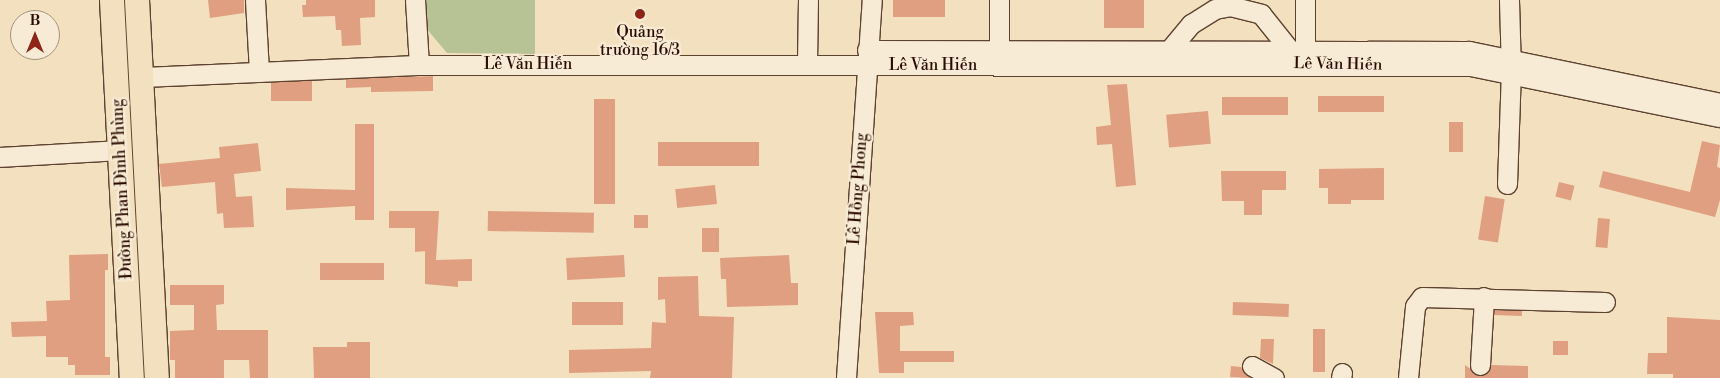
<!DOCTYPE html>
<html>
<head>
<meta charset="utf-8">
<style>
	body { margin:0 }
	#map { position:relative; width:1720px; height:378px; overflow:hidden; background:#f3e0be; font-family:"Libre Bodoni",serif }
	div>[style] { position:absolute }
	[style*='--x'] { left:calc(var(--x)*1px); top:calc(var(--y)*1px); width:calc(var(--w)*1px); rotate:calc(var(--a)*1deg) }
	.green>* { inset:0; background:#b7c394 }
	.building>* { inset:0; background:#df9f80; transform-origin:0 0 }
	.roads { filter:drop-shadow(1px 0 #5d4230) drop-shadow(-1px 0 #5d4230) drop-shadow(0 1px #5d4230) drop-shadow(0 -1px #5d4230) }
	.minor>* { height:19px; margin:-9.5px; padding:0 9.5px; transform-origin:9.5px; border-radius:9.5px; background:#f7ebd5 }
	.major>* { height:24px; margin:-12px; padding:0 12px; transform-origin:12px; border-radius:12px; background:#f3e0be }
	.dots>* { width:14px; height:14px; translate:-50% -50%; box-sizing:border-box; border:2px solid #f7ebd5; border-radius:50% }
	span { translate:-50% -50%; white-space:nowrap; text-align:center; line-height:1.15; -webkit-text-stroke:4.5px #f7ebd5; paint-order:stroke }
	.poi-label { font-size:16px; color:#2b0d00 }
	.street-label { font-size:16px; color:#2b0d00 }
	.north { position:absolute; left:10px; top:10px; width:50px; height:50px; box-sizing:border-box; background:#f7ebd5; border:1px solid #a59280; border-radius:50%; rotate:0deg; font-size:14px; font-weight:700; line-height:20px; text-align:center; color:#2b0d00 }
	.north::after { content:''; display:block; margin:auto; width:18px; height:22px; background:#8f2418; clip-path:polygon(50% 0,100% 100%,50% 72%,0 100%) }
</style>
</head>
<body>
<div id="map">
	<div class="green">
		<div style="clip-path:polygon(424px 0,535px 0,535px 54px,447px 53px,426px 28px)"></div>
	</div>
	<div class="building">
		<div style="clip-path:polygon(208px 0,244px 0,244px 13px,210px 18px)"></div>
		<div style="clip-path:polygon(306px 0,375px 0,375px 17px,360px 18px,361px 45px,342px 46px,341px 30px,336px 30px,335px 16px,303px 17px,302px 5px,306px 5px)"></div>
		<div style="left:893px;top:0;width:52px;height:17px"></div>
		<div style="left:1104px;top:0;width:40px;height:28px"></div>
		<div style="clip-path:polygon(433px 76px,433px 91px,371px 92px,371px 87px,346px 88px,346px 79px)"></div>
		<div style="left:312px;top:81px;width:20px;height:41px;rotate:90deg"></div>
		<div style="clip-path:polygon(1127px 84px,1136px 185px,1116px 187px,1112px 144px,1097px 145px,1096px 127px,1111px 125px,1107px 85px)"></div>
		<div style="left:1384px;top:96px;width:16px;height:66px;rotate:90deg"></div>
		<div style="left:1222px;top:97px;width:66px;height:18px"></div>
		<div style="left:594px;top:99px;width:21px;height:105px"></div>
		<div style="left:1208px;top:111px;width:33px;height:42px;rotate:85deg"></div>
		<div style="left:1449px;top:122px;width:14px;height:30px"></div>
		<div style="clip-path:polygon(355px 124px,374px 124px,374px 220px,355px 220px,355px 206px,286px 210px,286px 188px,355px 190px)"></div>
		<div style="clip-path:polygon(1702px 141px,1720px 145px,1717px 167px,1720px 168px,1720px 200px,1715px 217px,1599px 187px,1603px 171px,1690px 192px)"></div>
		<div style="left:658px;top:142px;width:101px;height:24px"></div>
		<div style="clip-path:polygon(258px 143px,261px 171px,234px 174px,236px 197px,252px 196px,254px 227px,224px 228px,223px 213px,217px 214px,215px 182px,162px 187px,159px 164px,220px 158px,219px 147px)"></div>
		<div style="clip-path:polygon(1384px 168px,1384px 200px,1351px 200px,1351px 204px,1328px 204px,1328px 188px,1319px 188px,1319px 169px)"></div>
		<div style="clip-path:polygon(1221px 171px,1286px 171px,1286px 190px,1262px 190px,1262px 215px,1244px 215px,1244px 201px,1222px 201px)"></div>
		<div style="left:1559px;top:182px;width:16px;height:15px;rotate:14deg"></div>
		<div style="left:715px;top:185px;width:19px;height:40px;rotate:84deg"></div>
		<div style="left:1485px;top:196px;width:20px;height:44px;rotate:9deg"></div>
		<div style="clip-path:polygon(389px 211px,439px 211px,436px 260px,472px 259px,472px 281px,458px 281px,458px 287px,425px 284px,425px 251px,415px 252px,415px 228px,389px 228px)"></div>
		<div style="left:488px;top:211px;width:106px;height:20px;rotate:1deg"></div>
		<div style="left:634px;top:215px;width:14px;height:13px"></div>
		<div style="left:1598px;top:218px;width:12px;height:29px;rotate:5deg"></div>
		<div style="left:702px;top:228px;width:17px;height:24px"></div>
		<div style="clip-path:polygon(108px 254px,108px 270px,105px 270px,105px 357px,110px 357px,110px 375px,75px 375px,75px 365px,68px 365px,68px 357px,46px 357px,46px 336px,12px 337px,11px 322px,47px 321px,46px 301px,70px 300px,69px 255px)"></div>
		<div style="left:624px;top:255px;width:22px;height:58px;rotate:87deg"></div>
		<div style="clip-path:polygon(789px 255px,791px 283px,798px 283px,798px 305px,727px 307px,726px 279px,721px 279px,720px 258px)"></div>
		<div style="left:384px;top:263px;width:17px;height:64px;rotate:90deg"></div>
		<div style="clip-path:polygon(698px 276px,699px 316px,734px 317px,732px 378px,650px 378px,651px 371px,569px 373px,569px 350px,651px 348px,652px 322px,666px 323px,665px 299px,658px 300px,658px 277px)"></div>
		<div style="clip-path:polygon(170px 285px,224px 285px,224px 304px,216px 305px,217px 330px,268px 330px,268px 378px,250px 378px,249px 360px,224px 360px,224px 378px,175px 378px,175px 360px,170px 360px,170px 331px,194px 330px,194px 305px,170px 305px)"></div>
		<div style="left:623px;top:302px;width:23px;height:51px;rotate:90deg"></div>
		<div style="left:1233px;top:302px;width:56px;height:13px;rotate:2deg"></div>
		<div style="left:1494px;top:310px;width:28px;height:5px;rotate:2deg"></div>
		<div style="clip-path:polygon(875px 312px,913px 312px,914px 325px,900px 326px,900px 351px,954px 351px,954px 362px,904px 362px,904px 373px,879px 373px)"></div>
		<div style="clip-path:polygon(1667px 317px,1720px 320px,1720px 378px,1673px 378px,1673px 374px,1647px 374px,1648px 353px,1667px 353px)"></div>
		<div style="left:1313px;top:329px;width:12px;height:43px"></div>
		<div style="clip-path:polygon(1261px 339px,1274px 339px,1273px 364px,1260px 358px)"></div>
		<div style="left:1553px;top:341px;width:15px;height:14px"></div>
		<div style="clip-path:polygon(347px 342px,370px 342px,370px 378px,314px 378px,313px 347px,347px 347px)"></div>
		<div style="clip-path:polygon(1465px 365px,1480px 376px,1489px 372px,1491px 365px,1528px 366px,1528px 378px,1465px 378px)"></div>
		<div style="clip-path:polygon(1231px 366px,1241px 367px,1251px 378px,1230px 377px)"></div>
	</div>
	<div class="roads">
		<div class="minor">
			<div style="--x:255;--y:0;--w:72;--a:86.8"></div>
			<div style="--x:415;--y:0;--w:65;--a:86.5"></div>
			<div style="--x:867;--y:50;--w:602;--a:0.1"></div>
			<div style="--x:1469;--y:51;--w:256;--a:11.7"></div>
			<div style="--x:1170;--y:58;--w:9;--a:-90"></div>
			<div style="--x:1170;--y:49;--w:33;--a:-50"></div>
			<div style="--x:1191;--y:24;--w:28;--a:-32"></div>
			<div style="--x:1215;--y:9;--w:15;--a:-11"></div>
			<div style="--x:1230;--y:6;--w:32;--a:14"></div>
			<div style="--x:1261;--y:14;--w:45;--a:51.3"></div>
			<div style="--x:1289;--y:49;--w:10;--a:90"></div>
			<div style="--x:1305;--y:60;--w:60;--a:-90"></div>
			<div style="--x:999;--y:61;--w:61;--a:-90"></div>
			<div style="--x:807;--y:63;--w:63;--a:-89.1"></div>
			<div style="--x:141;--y:77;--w:278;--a:-2.5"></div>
			<div style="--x:419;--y:65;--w:1052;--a:0.05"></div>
			<div style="--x:1471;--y:66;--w:254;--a:11.6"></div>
			<div style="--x:0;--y:157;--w:120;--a:-3.3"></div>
			<div style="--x:1507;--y:184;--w:112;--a:-88"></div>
			<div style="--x:1511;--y:72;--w:72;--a:-91.6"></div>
			<div style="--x:1480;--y:365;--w:68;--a:-86.6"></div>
			<div style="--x:1252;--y:366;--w:25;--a:29"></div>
			<div style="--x:846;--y:378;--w:379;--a:-86.1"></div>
			<div style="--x:1341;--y:378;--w:5;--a:-79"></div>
			<div style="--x:1408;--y:378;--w:72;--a:-84.4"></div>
			<div style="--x:1415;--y:306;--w:11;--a:-52"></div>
			<div style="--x:1422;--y:297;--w:183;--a:1.6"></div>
		</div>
		<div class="major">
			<div style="--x:112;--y:0;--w:379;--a:87"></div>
			<div style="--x:137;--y:0;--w:379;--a:87"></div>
		</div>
	</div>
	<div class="dots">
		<div style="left:640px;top:14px;background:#8f2418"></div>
	</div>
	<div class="poi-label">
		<span style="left:640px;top:41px">Quảng<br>trường 16/3</span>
	</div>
	<div class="street-label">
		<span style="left:528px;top:64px">Lê Văn Hiến</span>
		<span style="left:1338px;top:64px;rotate:1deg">Lê Văn Hiến</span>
		<span style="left:933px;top:65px">Lê Văn Hiến</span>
		<span style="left:122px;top:189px;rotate:-93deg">Đường Phan Đình Phùng</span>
		<span style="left:858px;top:189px;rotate:-86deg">Lê Hồng Phong</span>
	</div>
	<div class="north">B</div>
</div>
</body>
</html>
